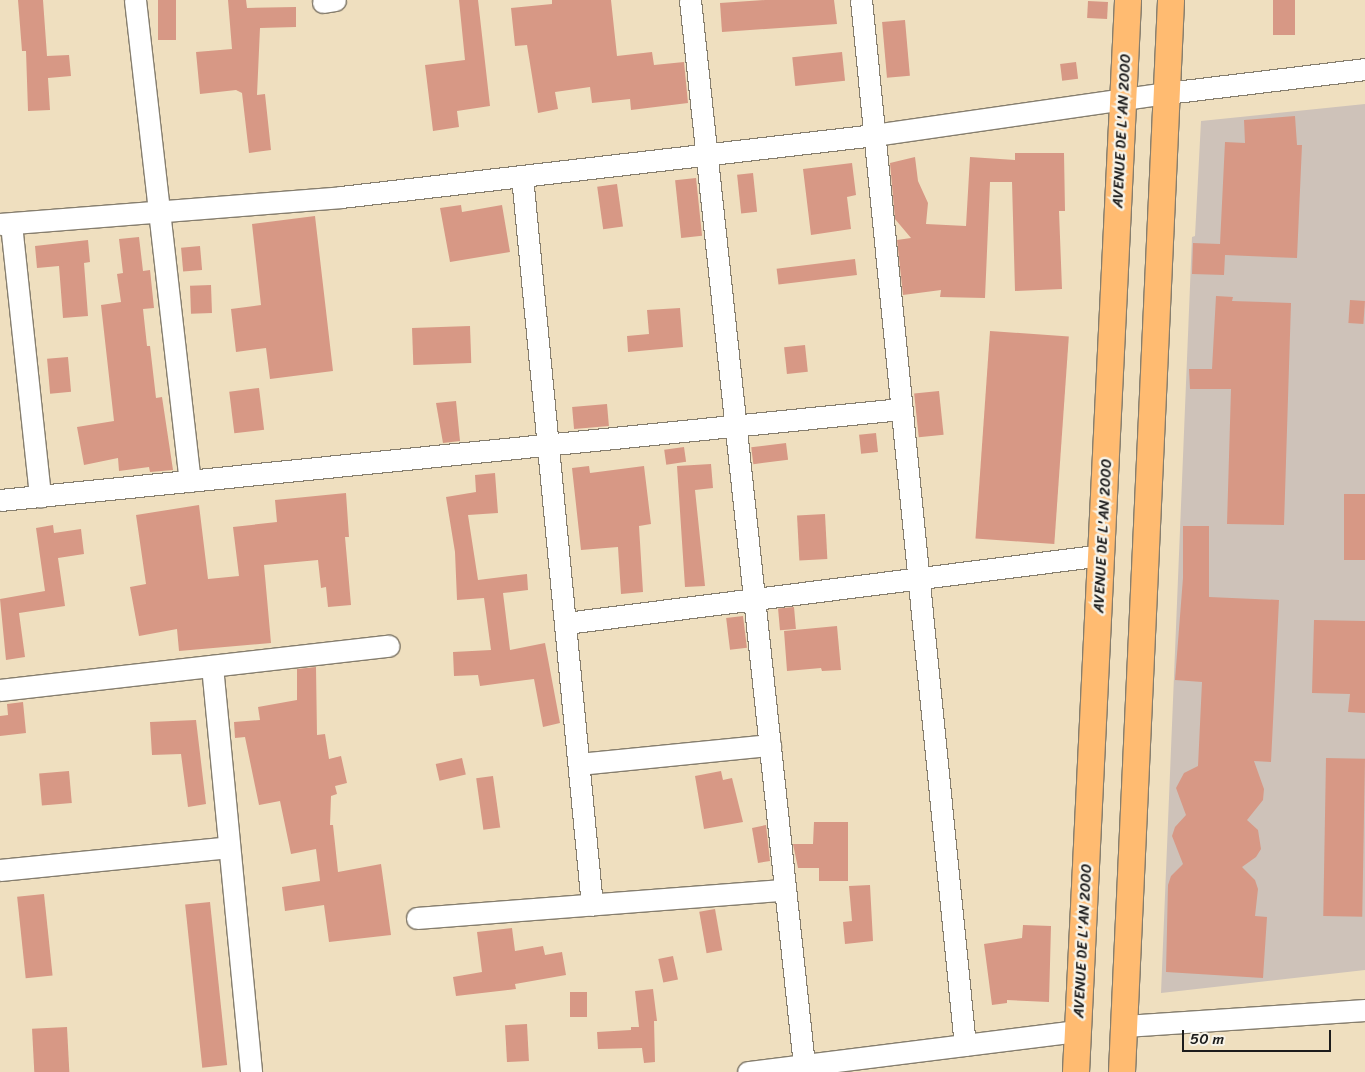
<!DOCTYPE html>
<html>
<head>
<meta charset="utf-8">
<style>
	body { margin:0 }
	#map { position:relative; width:1365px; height:1072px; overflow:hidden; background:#efdfbf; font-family:Sriracha,sans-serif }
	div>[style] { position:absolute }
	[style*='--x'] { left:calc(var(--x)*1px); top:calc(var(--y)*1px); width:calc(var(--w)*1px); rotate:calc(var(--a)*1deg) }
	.industrial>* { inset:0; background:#cec2b9 }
	.building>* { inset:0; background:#d79885; transform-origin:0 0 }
	.roads { filter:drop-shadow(1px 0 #867e6e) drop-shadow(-1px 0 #867e6e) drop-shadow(0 1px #867e6e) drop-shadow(0 -1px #867e6e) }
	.minor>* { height:21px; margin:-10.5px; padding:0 10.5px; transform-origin:10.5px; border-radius:10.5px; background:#fff }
	.major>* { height:26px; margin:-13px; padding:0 13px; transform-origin:13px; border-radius:13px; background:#ffbb71 }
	span { translate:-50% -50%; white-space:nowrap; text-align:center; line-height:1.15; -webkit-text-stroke:5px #f7f3e8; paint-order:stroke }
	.street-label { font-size:15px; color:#1c1c1c }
	.scale { position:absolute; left:1182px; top:1030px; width:149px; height:22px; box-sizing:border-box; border:2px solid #1c1c1c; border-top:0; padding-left:6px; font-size:15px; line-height:18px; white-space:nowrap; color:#1c1c1c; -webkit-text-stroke:4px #f7f3e8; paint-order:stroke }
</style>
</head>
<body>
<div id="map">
	<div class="industrial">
		<div style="clip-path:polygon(1365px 104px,1365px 970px,1161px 993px,1192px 237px,1195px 236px,1201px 121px)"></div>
	</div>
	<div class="building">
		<div style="clip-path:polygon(18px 0,43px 0,47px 56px,69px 55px,71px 76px,48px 78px,50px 110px,28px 111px,26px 51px,22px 51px)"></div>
		<div style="left:158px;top:0;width:18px;height:40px"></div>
		<div style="clip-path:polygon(228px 0,246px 0,247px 8px,296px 7px,296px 27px,260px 28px,257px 95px,265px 94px,271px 150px,249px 153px,242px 93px,236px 90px,200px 94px,196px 52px,232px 49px)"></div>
		<div style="clip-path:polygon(459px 0,478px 0,490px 106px,457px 111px,459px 127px,433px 131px,425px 65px,465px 60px)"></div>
		<div style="clip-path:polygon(552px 0,611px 0,617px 56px,652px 52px,654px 65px,684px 62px,688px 103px,631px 110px,630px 99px,592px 103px,590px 87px,555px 92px,558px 109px,538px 113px,527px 45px,515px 46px,511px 8px,552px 4px)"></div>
		<div style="clip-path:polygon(765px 0,834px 0,837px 24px,722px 32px,720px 3px)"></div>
		<div style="left:1273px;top:0;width:22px;height:35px"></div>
		<div style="left:1088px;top:1px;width:20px;height:17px;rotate:3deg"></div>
		<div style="left:905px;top:20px;width:56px;height:23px;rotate:85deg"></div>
		<div style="left:842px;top:52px;width:29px;height:50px;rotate:84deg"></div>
		<div style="left:1076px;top:62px;width:17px;height:16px;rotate:83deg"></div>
		<div style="clip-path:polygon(1295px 116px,1297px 145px,1302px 145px,1297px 258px,1225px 255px,1224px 275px,1192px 274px,1193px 243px,1220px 244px,1225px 142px,1245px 143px,1244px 120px)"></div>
		<div style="clip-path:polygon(1015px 153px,1064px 153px,1065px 211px,1059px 211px,1062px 289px,1015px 291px,1012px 182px,990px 182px,985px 298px,940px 297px,941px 290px,903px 295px,897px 240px,911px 238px,895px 219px,890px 163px,915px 157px,918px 181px,928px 203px,926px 224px,966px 226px,970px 157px,1015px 160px)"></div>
		<div style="clip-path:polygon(852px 163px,856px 195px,847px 197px,851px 229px,811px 235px,803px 169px)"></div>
		<div style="left:753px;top:173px;width:39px;height:16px;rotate:84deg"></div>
		<div style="left:696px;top:178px;width:58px;height:21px;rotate:84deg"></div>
		<div style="left:617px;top:184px;width:43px;height:20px;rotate:82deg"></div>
		<div style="clip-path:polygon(461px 205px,462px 212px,502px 205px,510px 252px,450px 262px,440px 208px)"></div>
		<div style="clip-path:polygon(315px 216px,333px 371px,270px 379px,266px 348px,236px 352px,231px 309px,261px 305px,252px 224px)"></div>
		<div style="clip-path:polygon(139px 237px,143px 271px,150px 270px,154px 308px,143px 309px,147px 346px,150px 346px,156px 398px,162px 397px,173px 470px,150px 472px,149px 467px,119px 471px,118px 458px,84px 465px,77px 427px,114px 421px,101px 305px,121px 302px,117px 274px,123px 273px,119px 239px)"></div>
		<div style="clip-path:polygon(88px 240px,90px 262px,84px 263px,88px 316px,63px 318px,59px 266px,37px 268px,35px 246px)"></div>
		<div style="left:200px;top:246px;width:24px;height:19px;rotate:85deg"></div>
		<div style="left:855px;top:259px;width:16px;height:79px;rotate:83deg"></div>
		<div style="left:211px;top:285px;width:28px;height:21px;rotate:88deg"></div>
		<div style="clip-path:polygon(1216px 296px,1233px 297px,1232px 301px,1291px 303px,1284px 525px,1227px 524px,1231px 389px,1190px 389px,1189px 369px,1212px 369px)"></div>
		<div style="left:1350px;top:300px;width:15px;height:23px;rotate:4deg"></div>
		<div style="clip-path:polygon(680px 308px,683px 347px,628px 352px,627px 336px,649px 334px,647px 310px)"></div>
		<div style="left:470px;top:326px;width:37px;height:58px;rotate:88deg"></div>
		<div style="left:990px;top:331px;width:79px;height:208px;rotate:4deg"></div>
		<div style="left:805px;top:345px;width:27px;height:21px;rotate:84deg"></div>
		<div style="left:68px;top:357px;width:35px;height:21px;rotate:85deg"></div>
		<div style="left:259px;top:388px;width:42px;height:30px;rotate:83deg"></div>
		<div style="left:939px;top:391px;width:44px;height:25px;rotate:84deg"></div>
		<div style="clip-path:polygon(456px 401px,460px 441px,443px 443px,436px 403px)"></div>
		<div style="left:607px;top:404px;width:22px;height:35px;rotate:85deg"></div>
		<div style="left:876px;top:433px;width:19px;height:17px;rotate:84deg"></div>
		<div style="left:786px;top:443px;width:17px;height:35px;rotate:83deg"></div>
		<div style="left:684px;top:447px;width:15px;height:20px;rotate:82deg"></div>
		<div style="clip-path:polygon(711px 464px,713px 488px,695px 490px,705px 586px,685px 587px,677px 466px)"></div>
		<div style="clip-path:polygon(589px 466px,590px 473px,644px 466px,651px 524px,639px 526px,643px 592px,621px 594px,618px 547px,581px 550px,572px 468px)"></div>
		<div style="clip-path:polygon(495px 473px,498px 513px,468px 515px,478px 580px,527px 574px,528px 590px,503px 593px,510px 650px,545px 643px,560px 723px,543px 727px,534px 679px,480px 686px,478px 675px,454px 676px,453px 652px,491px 650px,484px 598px,457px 600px,455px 552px,446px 497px,476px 492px,475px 475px)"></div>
		<div style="clip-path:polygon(346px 493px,349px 537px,345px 537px,351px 605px,328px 607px,326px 587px,321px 588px,318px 560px,264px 565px,271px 643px,179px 651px,177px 629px,139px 636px,130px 587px,146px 584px,136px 515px,199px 505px,208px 579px,239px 576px,233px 527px,277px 522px,275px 500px)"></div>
		<div style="left:1344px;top:494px;width:21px;height:66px"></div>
		<div style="left:825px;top:514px;width:45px;height:28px;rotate:87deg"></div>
		<div style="clip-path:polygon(53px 525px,54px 533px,81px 529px,84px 554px,58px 558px,65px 606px,19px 613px,25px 657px,6px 660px,0 599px,45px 591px,36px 528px)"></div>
		<div style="clip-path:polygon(1183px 526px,1209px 526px,1209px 597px,1279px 600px,1271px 762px,1254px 761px,1264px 789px,1263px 800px,1247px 820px,1258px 830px,1261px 849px,1256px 857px,1242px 867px,1255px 880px,1258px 889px,1255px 916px,1267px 917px,1263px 978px,1166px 972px,1168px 885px,1171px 876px,1183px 864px,1172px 836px,1175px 827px,1186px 815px,1176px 788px,1184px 773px,1198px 766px,1202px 682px,1175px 680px,1183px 578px)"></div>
		<div style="left:794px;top:607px;width:22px;height:16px;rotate:85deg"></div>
		<div style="left:743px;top:616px;width:32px;height:17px;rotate:83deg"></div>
		<div style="clip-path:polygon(1314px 620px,1365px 621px,1365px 713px,1348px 712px,1350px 694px,1312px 693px)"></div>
		<div style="clip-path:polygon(837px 626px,841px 670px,822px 671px,821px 668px,787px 671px,784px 631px)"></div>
		<div style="clip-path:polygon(316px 667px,317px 735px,325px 734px,329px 759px,341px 756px,347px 783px,335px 786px,337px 794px,331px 796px,330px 825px,333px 825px,338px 872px,381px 864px,391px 935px,329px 942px,324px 905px,285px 911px,282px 887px,320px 881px,316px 849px,291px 854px,280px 801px,259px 805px,245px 737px,235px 738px,234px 722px,260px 720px,258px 707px,297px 700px,297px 669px)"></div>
		<div style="clip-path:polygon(23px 702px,26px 733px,0 736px,0 716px,8px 715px,7px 704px)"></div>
		<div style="clip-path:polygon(196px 720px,206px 804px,188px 807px,181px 754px,152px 755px,150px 722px)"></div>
		<div style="left:462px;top:758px;width:17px;height:27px;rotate:77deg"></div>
		<div style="left:1326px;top:758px;width:39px;height:158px;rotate:1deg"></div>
		<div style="left:69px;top:771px;width:32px;height:30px;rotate:85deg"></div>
		<div style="clip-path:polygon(721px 771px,723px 780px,732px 778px,743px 822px,704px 829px,695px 776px)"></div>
		<div style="left:493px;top:776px;width:52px;height:17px;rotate:82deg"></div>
		<div style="clip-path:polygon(814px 822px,848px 822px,848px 881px,819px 881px,819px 868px,798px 868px,793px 844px,813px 844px)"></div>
		<div style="clip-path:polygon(766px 825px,770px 861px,758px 863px,752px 828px)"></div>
		<div style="clip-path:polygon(870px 885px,873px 941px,845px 944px,843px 922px,852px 921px,849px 886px)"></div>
		<div style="left:44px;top:894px;width:82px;height:27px;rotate:84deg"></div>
		<div style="left:210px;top:902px;width:164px;height:25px;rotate:84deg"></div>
		<div style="left:715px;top:909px;width:42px;height:16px;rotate:80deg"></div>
		<div style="clip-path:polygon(1023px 925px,1051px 926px,1049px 1002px,1007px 1000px,1007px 1003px,992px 1005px,984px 944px,1022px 938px)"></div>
		<div style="clip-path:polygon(512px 928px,515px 951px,543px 946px,545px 955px,562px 952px,566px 975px,515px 984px,516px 989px,456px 996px,453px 977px,482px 972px,477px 932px)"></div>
		<div style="left:673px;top:956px;width:24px;height:15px;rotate:78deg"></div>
		<div style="clip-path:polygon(653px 989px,657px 1021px,654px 1021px,655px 1062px,644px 1063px,642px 1048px,598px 1049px,597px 1032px,631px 1030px,631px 1027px,639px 1027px,635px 991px)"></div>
		<div style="left:570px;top:992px;width:17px;height:25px"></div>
		<div style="left:527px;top:1024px;width:37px;height:22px;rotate:87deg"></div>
		<div style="left:67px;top:1027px;width:45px;height:35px;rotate:87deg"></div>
	</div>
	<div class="roads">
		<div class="minor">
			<div style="--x:135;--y:0;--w:484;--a:83.5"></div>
			<div style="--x:690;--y:0;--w:1071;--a:83.89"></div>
			<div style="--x:861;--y:0;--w:1050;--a:84.32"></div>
			<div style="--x:323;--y:2;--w:12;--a:-9"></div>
			<div style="--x:522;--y:176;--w:732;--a:84.52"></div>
			<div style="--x:0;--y:224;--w:342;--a:-4.5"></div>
			<div style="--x:341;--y:197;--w:537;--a:-6.63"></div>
			<div style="--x:874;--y:135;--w:296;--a:-8.2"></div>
			<div style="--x:1167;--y:93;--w:199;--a:-6.9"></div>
			<div style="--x:11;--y:224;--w:274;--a:83.9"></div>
			<div style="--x:0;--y:500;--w:905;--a:-5.77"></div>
			<div style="--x:566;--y:623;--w:541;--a:-7.22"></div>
			<div style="--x:212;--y:666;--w:408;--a:84.5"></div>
			<div style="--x:0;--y:690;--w:391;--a:-6.5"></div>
			<div style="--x:579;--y:764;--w:192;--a:-5.7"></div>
			<div style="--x:0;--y:870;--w:230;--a:-5.7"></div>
			<div style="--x:417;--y:918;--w:369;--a:-4.4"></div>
			<div style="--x:1124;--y:1026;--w:242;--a:-3.8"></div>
			<div style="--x:748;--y:1072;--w:333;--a:-7.1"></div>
		</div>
		<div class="major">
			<div style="--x:1076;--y:1072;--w:1073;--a:-87.22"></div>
			<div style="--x:1122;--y:1072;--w:1073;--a:-87.38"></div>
		</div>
	</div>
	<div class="street-label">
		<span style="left:1122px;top:131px;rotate:-87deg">AVENUE DE L'AN 2000</span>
		<span style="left:1103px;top:536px;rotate:-87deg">AVENUE DE L'AN 2000</span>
		<span style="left:1083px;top:941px;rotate:-87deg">AVENUE DE L'AN 2000</span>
	</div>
	<div class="scale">50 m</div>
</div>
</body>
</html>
